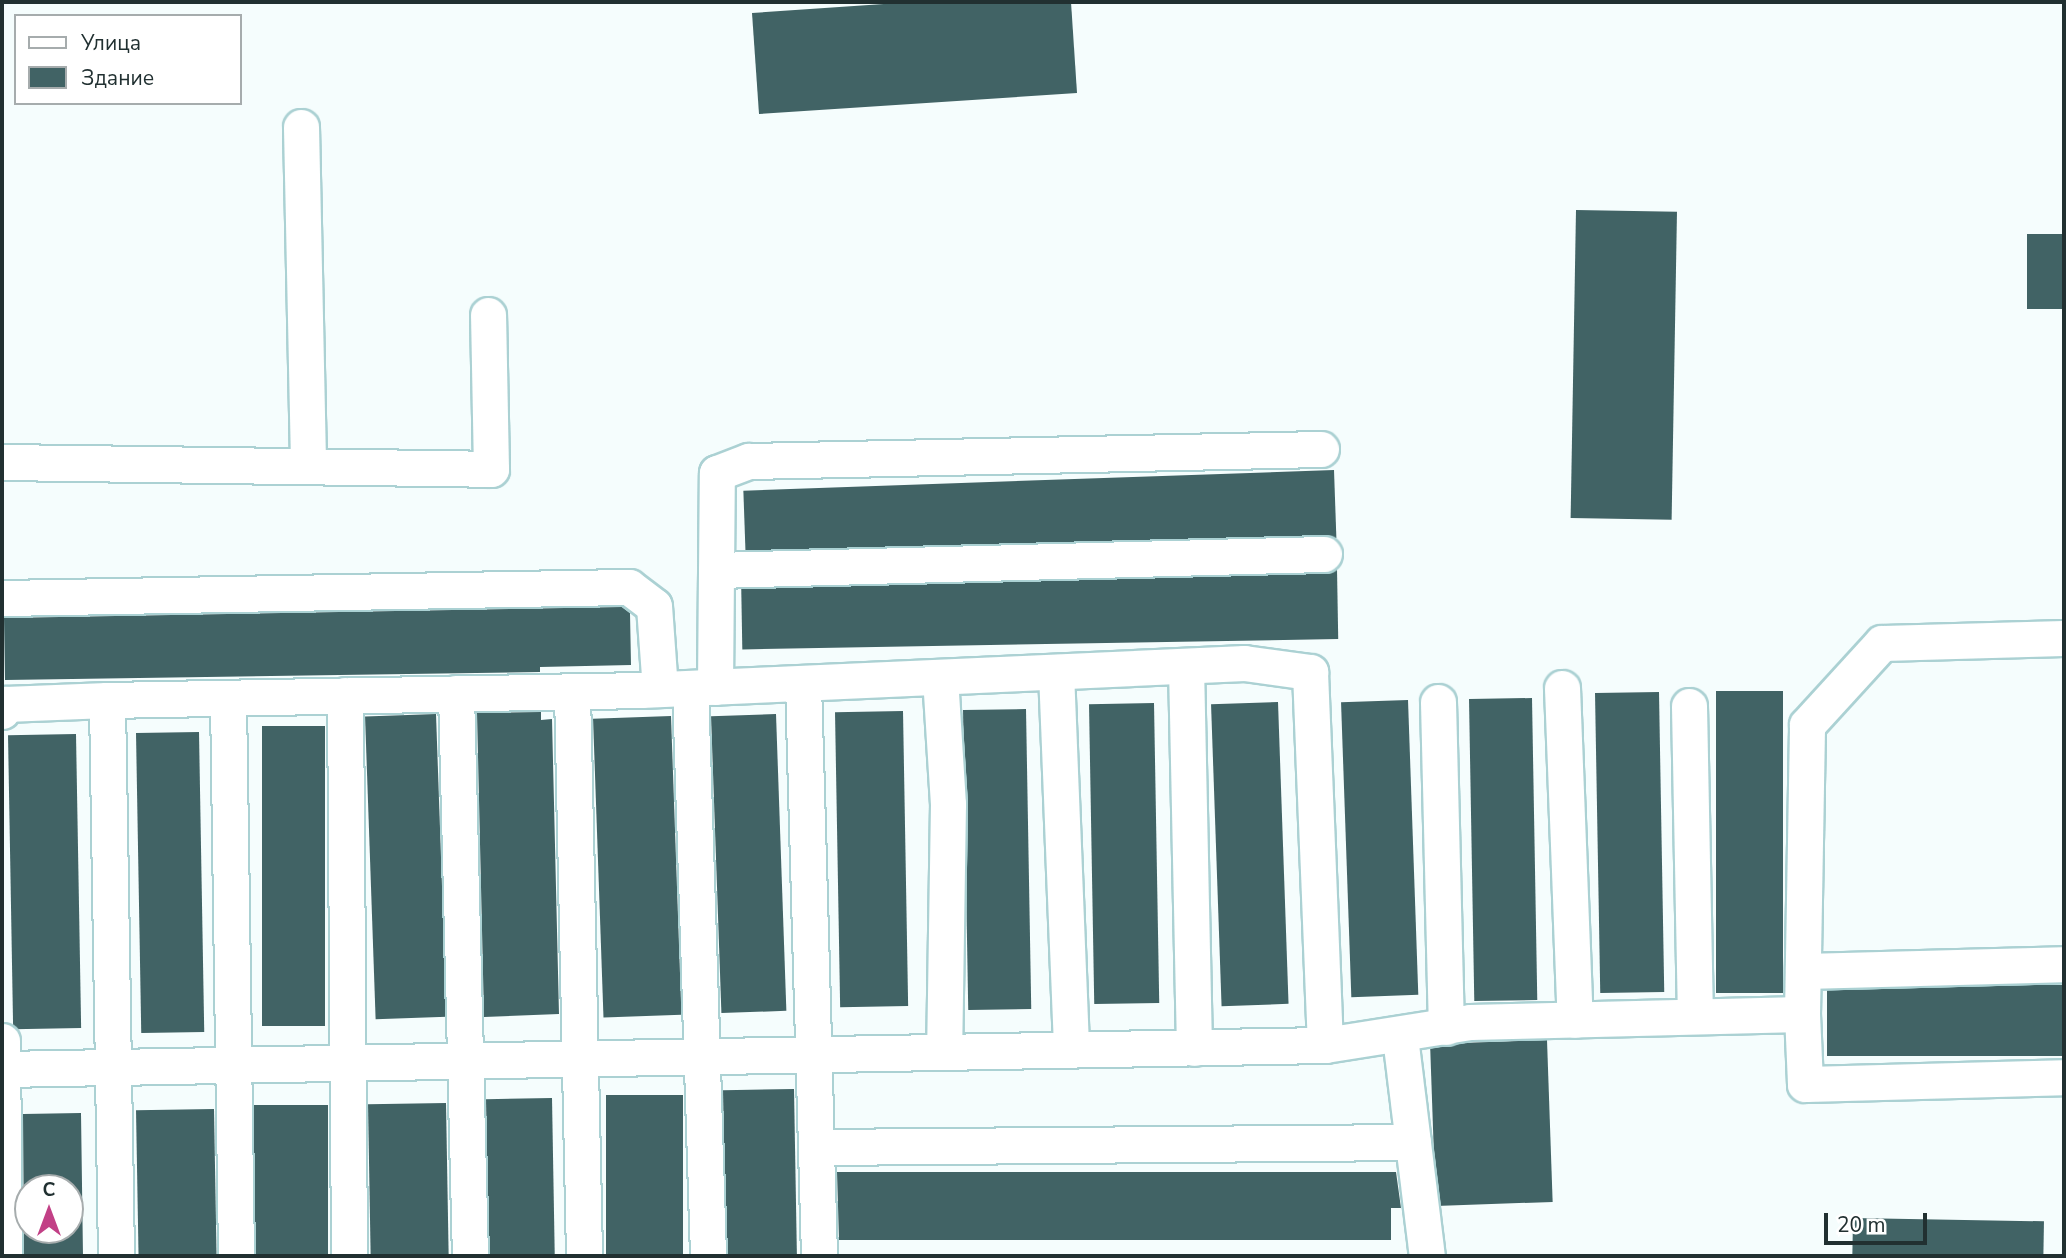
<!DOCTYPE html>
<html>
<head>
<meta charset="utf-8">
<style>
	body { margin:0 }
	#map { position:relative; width:2066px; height:1258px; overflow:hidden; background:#f5fdfd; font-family:"Nunito Sans",sans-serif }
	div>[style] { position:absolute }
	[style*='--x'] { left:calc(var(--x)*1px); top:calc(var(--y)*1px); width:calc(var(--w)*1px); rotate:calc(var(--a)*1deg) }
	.building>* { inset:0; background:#416365; transform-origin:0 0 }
	.roads { filter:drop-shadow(2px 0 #abd1d3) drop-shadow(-2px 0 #abd1d3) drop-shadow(0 2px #abd1d3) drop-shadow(0 -2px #abd1d3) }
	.minor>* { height:35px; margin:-17.5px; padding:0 17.5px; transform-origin:17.5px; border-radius:17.5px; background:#fff }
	span { translate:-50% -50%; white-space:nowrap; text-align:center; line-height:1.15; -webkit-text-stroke:7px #fff; paint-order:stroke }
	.frame { position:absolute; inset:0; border:4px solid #213031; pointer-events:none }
	.legend { position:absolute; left:14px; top:14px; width:228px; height:91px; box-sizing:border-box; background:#fff; border:2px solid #a6acad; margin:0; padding:9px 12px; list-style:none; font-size:21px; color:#213031 }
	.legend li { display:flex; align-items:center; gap:14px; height:35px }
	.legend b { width:35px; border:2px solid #a6acad }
	.north { position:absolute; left:14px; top:1174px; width:70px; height:70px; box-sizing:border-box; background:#fff; border:2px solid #a6acad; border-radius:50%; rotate:0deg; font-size:19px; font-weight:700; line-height:28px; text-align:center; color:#213031 }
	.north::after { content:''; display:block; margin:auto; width:24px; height:32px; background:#c24086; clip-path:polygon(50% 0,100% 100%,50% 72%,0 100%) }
	.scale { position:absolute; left:1824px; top:1213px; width:103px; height:32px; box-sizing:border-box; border:4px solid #213031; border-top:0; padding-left:9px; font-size:21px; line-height:24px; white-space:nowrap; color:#213031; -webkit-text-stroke:5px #fff; paint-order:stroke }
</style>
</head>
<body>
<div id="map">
	<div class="building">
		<div style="clip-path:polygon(913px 2px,1071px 2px,1077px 93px,759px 114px,752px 13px)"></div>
		<div style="left:1576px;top:210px;width:101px;height:308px;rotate:1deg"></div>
		<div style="left:2064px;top:234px;width:75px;height:37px;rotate:90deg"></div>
		<div style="left:1334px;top:470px;width:68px;height:591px;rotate:88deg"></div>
		<div style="left:1337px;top:569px;width:70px;height:596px;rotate:89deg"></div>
		<div style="clip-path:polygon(622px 607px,630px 613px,631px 665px,540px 667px,540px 672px,5px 680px,4px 618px)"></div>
		<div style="left:1783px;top:691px;width:302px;height:67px;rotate:90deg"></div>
		<div style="left:1659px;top:692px;width:300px;height:64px;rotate:89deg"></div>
		<div style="left:1532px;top:698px;width:302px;height:63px;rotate:89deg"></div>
		<div style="left:1408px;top:700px;width:295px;height:67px;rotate:88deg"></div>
		<div style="left:1278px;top:702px;width:302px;height:67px;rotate:88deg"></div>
		<div style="left:1154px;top:703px;width:300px;height:65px;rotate:89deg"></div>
		<div style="left:1026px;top:709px;width:300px;height:63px;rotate:89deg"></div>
		<div style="left:903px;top:711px;width:295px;height:68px;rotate:89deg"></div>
		<div style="clip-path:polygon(541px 712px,541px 720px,552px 719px,559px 1014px,484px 1017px,477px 713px)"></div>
		<div style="left:436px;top:714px;width:303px;height:71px;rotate:88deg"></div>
		<div style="left:776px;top:714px;width:297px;height:65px;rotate:88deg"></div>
		<div style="left:671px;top:716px;width:299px;height:78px;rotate:88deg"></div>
		<div style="left:325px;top:726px;width:300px;height:63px;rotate:90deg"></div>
		<div style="left:199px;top:732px;width:300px;height:63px;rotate:89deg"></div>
		<div style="left:76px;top:734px;width:294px;height:68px;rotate:89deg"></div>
		<div style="left:2064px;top:985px;width:71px;height:237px;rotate:90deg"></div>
		<div style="left:1547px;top:1040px;width:162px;height:117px;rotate:88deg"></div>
		<div style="left:794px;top:1089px;width:167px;height:71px;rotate:89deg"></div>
		<div style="left:606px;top:1095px;width:77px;height:161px"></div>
		<div style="left:552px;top:1098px;width:158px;height:66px;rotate:89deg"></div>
		<div style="left:446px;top:1103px;width:153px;height:78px;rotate:89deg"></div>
		<div style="left:254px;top:1105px;width:74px;height:151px"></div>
		<div style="left:214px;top:1109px;width:147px;height:78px;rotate:89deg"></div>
		<div style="clip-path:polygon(evenodd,81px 1113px,83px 1256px,24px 1256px,23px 1114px,81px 1113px,28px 1188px,70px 1188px,70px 1230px,28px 1230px,28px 1188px)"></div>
		<div style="clip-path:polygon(837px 1172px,1396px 1172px,1401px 1208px,1391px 1208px,1391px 1240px,839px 1240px)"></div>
		<div style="left:1853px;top:1218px;width:191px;height:38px;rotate:1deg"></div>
	</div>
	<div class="roads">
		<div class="minor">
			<div style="--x:301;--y:127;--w:338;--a:88.8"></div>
			<div style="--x:2;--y:462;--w:489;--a:0.8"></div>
			<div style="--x:491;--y:469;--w:154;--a:-91.1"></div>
			<div style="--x:716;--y:570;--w:608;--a:-1.51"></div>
			<div style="--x:2;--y:598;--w:627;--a:-1.01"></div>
			<div style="--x:629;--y:587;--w:31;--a:37"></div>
			<div style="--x:654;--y:606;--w:83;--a:85.9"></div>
			<div style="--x:1186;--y:666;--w:382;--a:88.8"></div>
			<div style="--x:1056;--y:672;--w:378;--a:87.7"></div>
			<div style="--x:940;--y:677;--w:127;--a:86.4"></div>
			<div style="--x:948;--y:804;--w:248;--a:90.9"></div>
			<div style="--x:803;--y:683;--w:573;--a:88.4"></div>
			<div style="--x:715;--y:687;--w:214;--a:-89.5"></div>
			<div style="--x:717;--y:473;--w:34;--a:-21"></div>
			<div style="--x:749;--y:461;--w:572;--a:-1.2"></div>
			<div style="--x:690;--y:688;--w:568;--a:88.18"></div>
			<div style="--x:1562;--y:688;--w:332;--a:87.8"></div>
			<div style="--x:572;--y:691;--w:565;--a:88.78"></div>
			<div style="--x:456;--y:693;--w:563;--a:88.58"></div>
			<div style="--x:345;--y:695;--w:561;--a:89.59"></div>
			<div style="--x:228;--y:698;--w:558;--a:89.18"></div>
			<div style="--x:1438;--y:702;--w:325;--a:88.6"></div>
			<div style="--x:1689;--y:706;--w:310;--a:88.9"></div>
			<div style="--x:2;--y:711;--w:8;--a:-67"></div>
			<div style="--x:5;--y:704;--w:102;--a:-2.2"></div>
			<div style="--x:1803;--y:971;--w:261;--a:-1.5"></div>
			<div style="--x:1802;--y:1014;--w:70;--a:87.5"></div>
			<div style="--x:1805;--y:1084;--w:259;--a:-1.5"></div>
			<div style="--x:1400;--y:1037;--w:221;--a:83"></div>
			<div style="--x:2;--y:1041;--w:215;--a:89.5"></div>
			<div style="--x:2;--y:1069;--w:1323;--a:-1.04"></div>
			<div style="--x:1325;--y:1045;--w:147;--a:-9"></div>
			<div style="--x:1470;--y:1022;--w:332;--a:-1.4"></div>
			<div style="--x:1802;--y:1014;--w:289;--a:-89"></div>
			<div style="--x:1807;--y:725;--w:111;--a:-47.6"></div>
			<div style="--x:1882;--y:643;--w:182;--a:-1.6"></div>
			<div style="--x:817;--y:1147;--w:596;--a:-0.48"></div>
			<div style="--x:116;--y:1256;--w:556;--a:-90.93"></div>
			<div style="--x:107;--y:700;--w:534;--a:-1.07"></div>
			<div style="--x:641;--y:690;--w:604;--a:-2.56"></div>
			<div style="--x:1244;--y:663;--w:67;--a:7.8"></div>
			<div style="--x:1310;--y:672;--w:373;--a:87.7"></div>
		</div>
	</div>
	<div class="frame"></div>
	<ul class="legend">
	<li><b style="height:9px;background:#fff"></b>Улица</li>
	<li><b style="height:19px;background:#416365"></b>Здание</li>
	</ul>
	<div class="north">С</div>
	<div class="scale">20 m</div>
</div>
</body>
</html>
